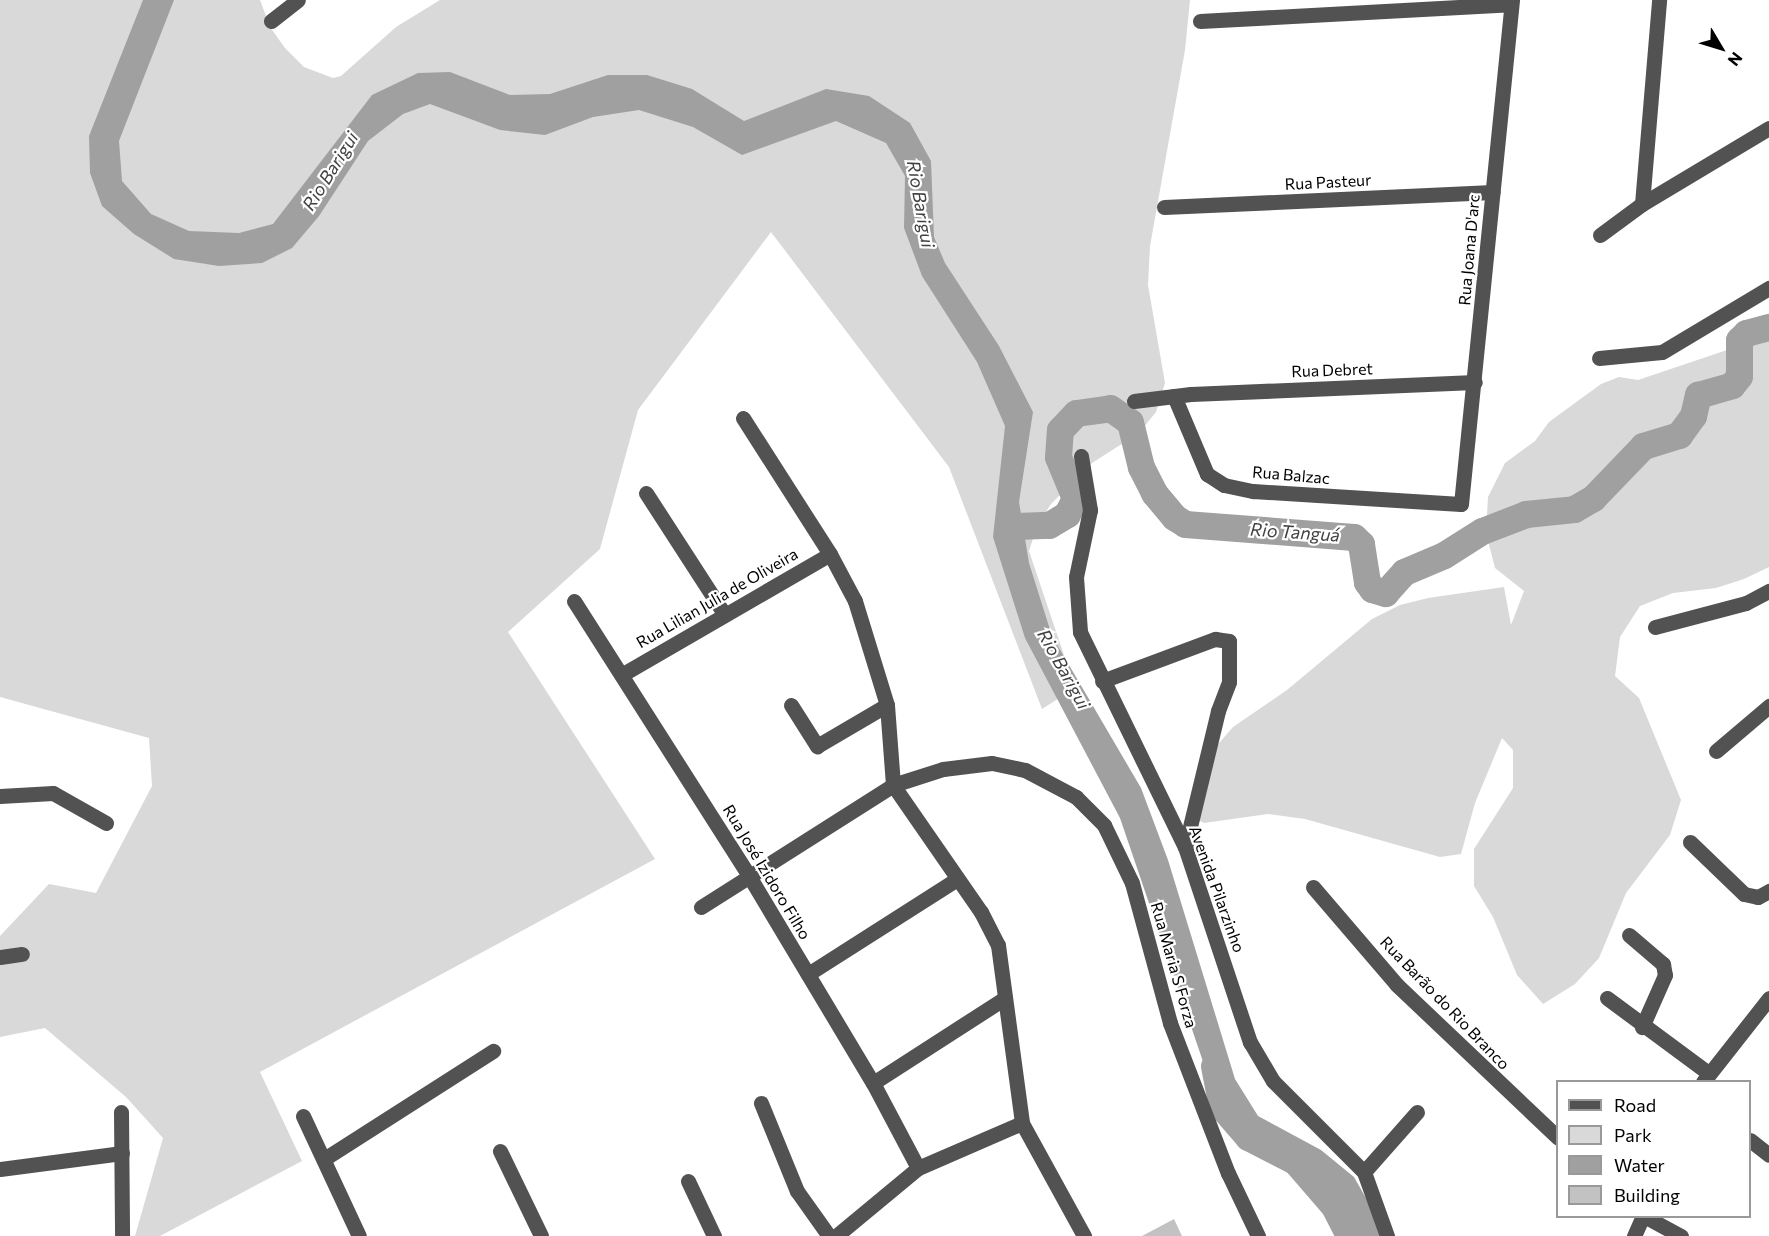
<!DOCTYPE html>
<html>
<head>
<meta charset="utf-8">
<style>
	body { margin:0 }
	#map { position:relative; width:1769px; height:1236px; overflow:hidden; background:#fff; font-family:Commissioner,sans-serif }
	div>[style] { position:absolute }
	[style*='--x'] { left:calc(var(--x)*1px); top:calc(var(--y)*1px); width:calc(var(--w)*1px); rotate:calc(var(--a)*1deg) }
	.green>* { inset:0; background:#d9d9d9 }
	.water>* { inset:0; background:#a0a0a0 }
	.river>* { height:27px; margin:-13.5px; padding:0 13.5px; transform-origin:13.5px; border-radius:13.5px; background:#a0a0a0 }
	.building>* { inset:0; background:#c2c2c2 }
	.minor>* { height:15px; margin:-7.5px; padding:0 7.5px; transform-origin:7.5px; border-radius:7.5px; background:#525252 }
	span { translate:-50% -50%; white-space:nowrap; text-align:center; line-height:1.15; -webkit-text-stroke:4.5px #fff; paint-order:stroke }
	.street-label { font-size:16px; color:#000 }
	.water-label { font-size:18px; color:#414141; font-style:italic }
	.legend { position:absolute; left:1556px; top:1080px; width:195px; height:138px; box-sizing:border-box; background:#fff; border:2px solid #999; margin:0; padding:8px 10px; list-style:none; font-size:18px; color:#000 }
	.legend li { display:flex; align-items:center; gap:12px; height:30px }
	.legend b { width:30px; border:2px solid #999 }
	.north { position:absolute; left:1691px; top:18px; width:60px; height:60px; -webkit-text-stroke:4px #fff; paint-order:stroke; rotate:128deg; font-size:16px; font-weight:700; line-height:24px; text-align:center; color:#000 }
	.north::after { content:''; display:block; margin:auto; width:21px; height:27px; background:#000; clip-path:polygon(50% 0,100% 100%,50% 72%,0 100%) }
</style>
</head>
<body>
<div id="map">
	<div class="green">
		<div style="clip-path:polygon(0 0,260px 0,270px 27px,285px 48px,304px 67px,333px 78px,341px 76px,396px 27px,440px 0,1190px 0,1185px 50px,1150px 246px,1148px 285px,1165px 383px,1156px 412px,1139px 433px,1092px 463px,1051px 504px,1037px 526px,1029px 551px,1075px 688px,1042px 709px,949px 467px,771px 232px,638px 410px,600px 549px,508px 632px,655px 859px,260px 1072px,302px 1161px,160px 1236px,135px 1236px,163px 1138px,126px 1097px,45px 1028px,0 1037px,0 936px,49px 884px,96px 893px,152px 786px,149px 738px,0 697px)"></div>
		<div style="clip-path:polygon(1769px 319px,1769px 567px,1744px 579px,1716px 588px,1673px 593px,1640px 606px,1620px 637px,1615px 676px,1639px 698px,1681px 800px,1670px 835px,1626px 893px,1599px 958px,1575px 984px,1543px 1004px,1517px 975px,1493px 917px,1474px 886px,1474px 849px,1513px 788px,1513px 750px,1502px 738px,1475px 803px,1461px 854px,1440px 857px,1305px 819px,1268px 814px,1204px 823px,1186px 814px,1207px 757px,1233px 727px,1287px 690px,1372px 619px,1400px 605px,1428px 598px,1504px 587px,1511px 625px,1524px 591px,1495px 568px,1486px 533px,1488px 497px,1505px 463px,1535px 441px,1549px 422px,1601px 384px,1619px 377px,1638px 380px,1730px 349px)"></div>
	</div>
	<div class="water">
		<div style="clip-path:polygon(143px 0,174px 0,119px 141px,122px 181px,151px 214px,189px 231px,239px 233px,273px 224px,372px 95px,418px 73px,450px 72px,510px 95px,550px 94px,608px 75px,647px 75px,692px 89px,744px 121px,826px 89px,869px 96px,910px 123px,931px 161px,934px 237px,945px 263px,999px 346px,1033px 412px,1019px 502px,1029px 563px,1052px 636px,1141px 788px,1168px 860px,1235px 1079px,1258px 1116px,1321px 1150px,1354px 1177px,1375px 1214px,1380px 1236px,1351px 1236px,1341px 1209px,1304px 1159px,1240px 1127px,1212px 1088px,1120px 818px,1025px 638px,993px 537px,1005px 426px,977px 362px,922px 276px,904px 228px,905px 176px,886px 143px,836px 121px,742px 155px,693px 127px,639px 110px,593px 117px,545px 135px,500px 130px,430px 104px,403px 114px,368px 141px,319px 216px,292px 248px,262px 263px,219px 266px,174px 259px,134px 234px,102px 206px,90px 173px,89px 136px)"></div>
	</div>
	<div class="river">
		<div style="--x:1016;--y:526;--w:33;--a:-2"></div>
		<div style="--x:1049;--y:525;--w:21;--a:-31"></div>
		<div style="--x:1067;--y:514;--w:18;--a:-63"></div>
		<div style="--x:1075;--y:498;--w:44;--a:-112.5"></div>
		<div style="--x:1058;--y:457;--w:27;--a:-86"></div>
		<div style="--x:1060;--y:430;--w:23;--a:-47"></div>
		<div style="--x:1076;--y:413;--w:34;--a:-8"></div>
		<div style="--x:1110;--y:408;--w:24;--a:35"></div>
		<div style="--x:1130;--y:422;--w:46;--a:76.3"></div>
		<div style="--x:1141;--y:467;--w:29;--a:63"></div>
		<div style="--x:1154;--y:493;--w:31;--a:50"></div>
		<div style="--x:1174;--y:517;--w:13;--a:32"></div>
		<div style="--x:1185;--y:524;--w:169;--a:4.4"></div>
		<div style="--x:1354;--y:537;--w:10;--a:45"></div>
		<div style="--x:1361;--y:544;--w:38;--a:81"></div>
		<div style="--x:1367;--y:582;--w:9;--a:54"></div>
		<div style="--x:1372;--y:589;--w:14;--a:17"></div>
		<div style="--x:1385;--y:593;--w:28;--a:-48"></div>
		<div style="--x:1404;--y:572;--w:43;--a:-23"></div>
		<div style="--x:1444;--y:555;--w:45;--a:-32.3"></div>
		<div style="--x:1482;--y:531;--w:47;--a:-21.1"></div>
		<div style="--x:1526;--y:514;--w:48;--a:-5.9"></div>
		<div style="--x:1574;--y:509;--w:22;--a:-30"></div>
		<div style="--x:1593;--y:498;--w:72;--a:-46.1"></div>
		<div style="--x:1643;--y:446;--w:38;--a:-17"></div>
		<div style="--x:1679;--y:435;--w:24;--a:-54"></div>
		<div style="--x:1693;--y:416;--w:22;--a:-77"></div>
		<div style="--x:1698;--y:395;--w:35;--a:-16"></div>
		<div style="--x:1732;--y:385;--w:11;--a:-52"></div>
		<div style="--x:1739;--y:376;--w:36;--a:-90"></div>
		<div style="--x:1739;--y:340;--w:10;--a:-45"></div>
		<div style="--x:1746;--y:333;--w:24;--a:-15"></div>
		<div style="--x:1214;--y:1066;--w:42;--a:79"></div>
		<div style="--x:1222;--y:1107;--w:40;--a:49"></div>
		<div style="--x:1248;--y:1137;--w:53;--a:27.1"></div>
		<div style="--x:1295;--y:1161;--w:60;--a:49.1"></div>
		<div style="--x:1334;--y:1206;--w:34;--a:63"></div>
	</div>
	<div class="building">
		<div style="clip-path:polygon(1174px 1219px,1182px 1236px,1142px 1236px)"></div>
	</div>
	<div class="minor">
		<div style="--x:271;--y:21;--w:34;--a:-38"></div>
		<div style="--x:1200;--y:21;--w:311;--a:-3.1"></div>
		<div style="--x:1642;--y:204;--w:205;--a:-85.2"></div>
		<div style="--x:1164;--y:207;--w:329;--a:-2.6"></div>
		<div style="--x:1600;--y:235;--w:52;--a:-36.4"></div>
		<div style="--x:1642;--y:204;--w:148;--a:-30.9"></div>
		<div style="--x:1599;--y:358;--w:63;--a:-5.4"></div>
		<div style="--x:1662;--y:352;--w:125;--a:-30.9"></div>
		<div style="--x:1174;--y:396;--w:85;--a:67.1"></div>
		<div style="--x:1207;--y:474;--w:20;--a:33"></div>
		<div style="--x:1224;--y:485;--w:30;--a:12"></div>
		<div style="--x:1253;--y:491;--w:208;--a:3.6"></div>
		<div style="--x:1461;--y:504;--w:507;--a:-84.22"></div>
		<div style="--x:1134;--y:401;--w:57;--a:-7"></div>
		<div style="--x:1191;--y:394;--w:284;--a:-2.4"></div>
		<div style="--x:743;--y:418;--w:161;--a:57.4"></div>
		<div style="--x:830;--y:554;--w:53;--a:62"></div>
		<div style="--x:855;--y:601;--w:109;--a:72.9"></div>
		<div style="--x:887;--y:705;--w:80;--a:85.7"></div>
		<div style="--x:893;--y:785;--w:155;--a:55.3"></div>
		<div style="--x:981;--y:912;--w:37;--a:63"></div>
		<div style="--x:998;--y:945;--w:180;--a:82.3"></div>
		<div style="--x:1022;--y:1123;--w:129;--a:61.2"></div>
		<div style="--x:1081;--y:456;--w:55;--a:80.5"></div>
		<div style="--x:1090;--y:510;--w:68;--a:101.8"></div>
		<div style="--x:1076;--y:577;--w:55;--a:85.8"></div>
		<div style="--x:1080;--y:632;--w:239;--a:64"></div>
		<div style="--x:1185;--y:847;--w:206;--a:71.6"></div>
		<div style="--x:1250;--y:1042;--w:45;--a:59.5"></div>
		<div style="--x:1273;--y:1081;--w:129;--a:45"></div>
		<div style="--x:1364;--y:1172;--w:68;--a:70.2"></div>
		<div style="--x:646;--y:493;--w:145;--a:57.1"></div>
		<div style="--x:574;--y:601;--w:326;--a:57.5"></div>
		<div style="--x:749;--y:876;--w:241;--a:59.1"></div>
		<div style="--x:873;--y:1083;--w:96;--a:62.1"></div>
		<div style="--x:1655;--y:627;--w:94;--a:-14.8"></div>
		<div style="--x:1746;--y:603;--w:26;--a:-28"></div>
		<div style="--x:623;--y:674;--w:239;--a:-30.1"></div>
		<div style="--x:1102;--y:681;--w:121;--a:-20.4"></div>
		<div style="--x:1215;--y:639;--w:14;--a:8"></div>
		<div style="--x:1229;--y:641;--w:41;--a:90"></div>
		<div style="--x:1229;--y:682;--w:31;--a:111"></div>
		<div style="--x:1218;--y:711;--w:140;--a:103.6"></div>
		<div style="--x:791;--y:705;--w:49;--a:57.6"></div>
		<div style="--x:817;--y:746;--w:81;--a:-30.4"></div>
		<div style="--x:1716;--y:751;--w:70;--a:-40.3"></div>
		<div style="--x:0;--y:796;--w:53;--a:-3.2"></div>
		<div style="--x:53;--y:793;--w:61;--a:29.5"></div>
		<div style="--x:1690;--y:842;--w:75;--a:43.9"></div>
		<div style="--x:1744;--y:894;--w:14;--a:12"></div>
		<div style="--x:1758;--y:897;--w:13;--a:-29"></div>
		<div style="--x:1313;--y:887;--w:129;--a:49.4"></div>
		<div style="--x:1397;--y:985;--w:222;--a:43.5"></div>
		<div style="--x:701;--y:907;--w:227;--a:-32.4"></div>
		<div style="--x:893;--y:785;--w:52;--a:-17.7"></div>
		<div style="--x:943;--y:769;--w:49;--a:-7"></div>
		<div style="--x:992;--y:763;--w:34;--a:12"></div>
		<div style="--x:1025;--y:770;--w:58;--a:27.9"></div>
		<div style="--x:1076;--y:797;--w:40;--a:45"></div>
		<div style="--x:1104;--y:825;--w:64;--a:64.2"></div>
		<div style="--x:1132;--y:883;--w:145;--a:74.8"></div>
		<div style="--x:1170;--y:1023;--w:161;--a:68.9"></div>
		<div style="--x:1228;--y:1173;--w:70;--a:64.5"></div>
		<div style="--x:1629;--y:935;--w:45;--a:40.5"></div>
		<div style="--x:1663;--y:964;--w:11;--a:80"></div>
		<div style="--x:1665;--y:975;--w:57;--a:113.9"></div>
		<div style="--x:0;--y:957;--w:22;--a:-8"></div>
		<div style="--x:808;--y:974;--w:177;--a:-32.5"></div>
		<div style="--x:1607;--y:998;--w:124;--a:36.5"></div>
		<div style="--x:1703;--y:1082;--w:107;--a:-51.8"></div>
		<div style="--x:873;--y:1083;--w:157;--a:-32.8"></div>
		<div style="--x:761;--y:1103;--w:95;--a:67.8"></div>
		<div style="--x:797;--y:1191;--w:55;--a:54.6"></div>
		<div style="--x:121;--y:1112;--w:124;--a:89.5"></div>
		<div style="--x:303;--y:1116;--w:132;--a:65"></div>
		<div style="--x:1750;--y:1140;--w:24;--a:38"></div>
		<div style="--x:500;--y:1151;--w:94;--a:64.2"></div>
		<div style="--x:324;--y:1159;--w:201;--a:-32.6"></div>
		<div style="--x:0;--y:1169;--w:123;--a:-7.5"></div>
		<div style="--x:1364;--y:1172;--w:80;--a:-48.5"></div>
		<div style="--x:688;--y:1181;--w:61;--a:64.7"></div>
		<div style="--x:1644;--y:1216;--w:42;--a:28.4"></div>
		<div style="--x:836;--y:1236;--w:107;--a:-39.7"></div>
		<div style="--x:918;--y:1168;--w:113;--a:-23.4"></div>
		<div style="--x:1634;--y:1236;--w:22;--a:-66"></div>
	</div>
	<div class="street-label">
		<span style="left:1328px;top:182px;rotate:-3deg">Rua Pasteur</span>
		<span style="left:1469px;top:250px;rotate:-85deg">Rua Joana D'arc</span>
		<span style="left:1332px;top:370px;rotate:-2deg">Rua Debret</span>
		<span style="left:1291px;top:475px;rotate:5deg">Rua Balzac</span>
		<span style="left:717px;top:598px;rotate:-30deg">Rua Lilian Julia de Oliveira</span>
		<span style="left:767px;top:872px;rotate:59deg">Rua José Izidoro Filho</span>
		<span style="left:1217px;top:889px;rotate:70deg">Avenida Pilarzinho</span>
		<span style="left:1174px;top:965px;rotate:74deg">Rua Maria S Forza</span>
		<span style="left:1445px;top:1003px;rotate:46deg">Rua Barão do Rio Branco</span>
	</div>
	<div class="water-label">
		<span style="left:330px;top:171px;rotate:-58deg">Rio Barigui</span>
		<span style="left:921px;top:204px;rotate:80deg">Rio Barigui</span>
		<span style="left:1295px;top:532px;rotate:4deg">Rio Tanguá</span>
		<span style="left:1064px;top:669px;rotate:61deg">Rio Barigui</span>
	</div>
	<ul class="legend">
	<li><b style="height:8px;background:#525252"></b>Road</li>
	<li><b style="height:16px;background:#d9d9d9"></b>Park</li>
	<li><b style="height:16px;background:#a0a0a0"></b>Water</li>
	<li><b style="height:16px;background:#c2c2c2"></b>Building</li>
	</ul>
	<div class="north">N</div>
</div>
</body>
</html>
